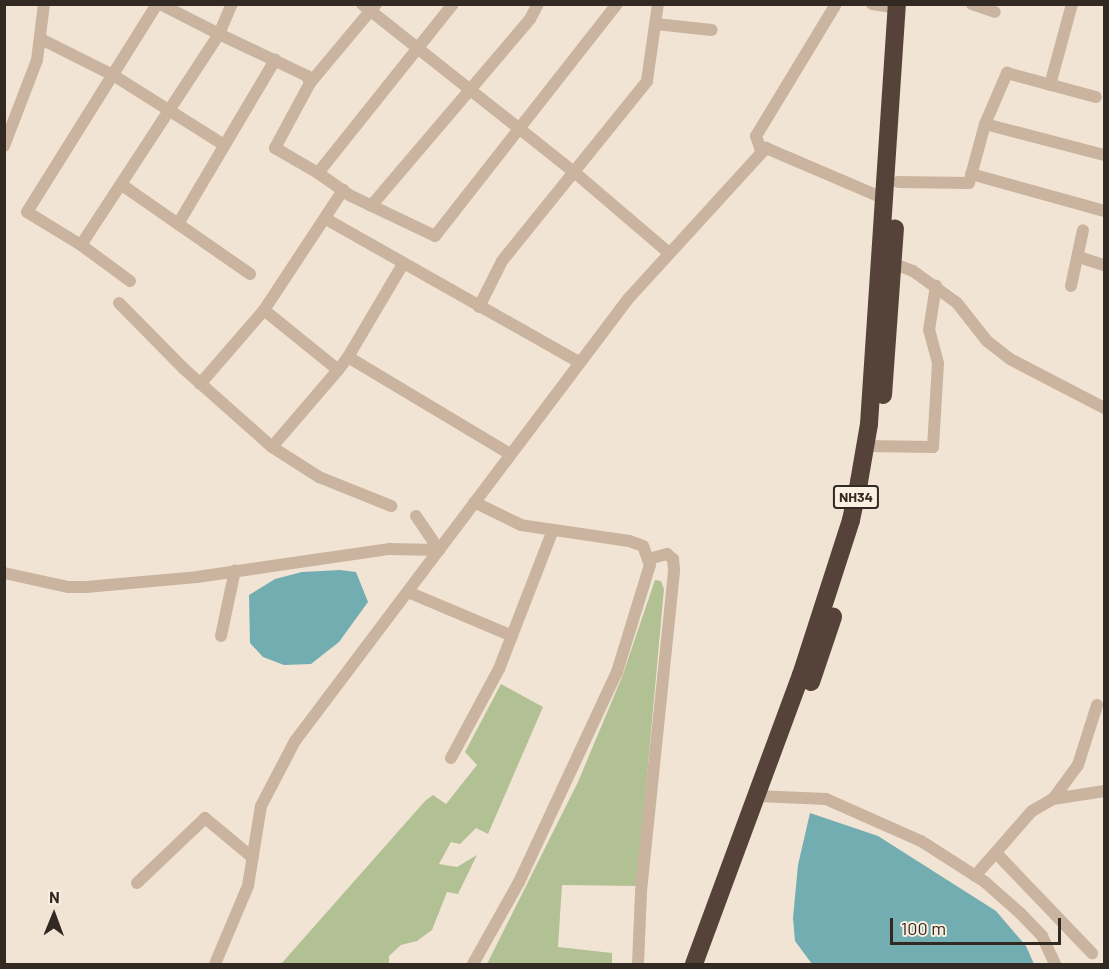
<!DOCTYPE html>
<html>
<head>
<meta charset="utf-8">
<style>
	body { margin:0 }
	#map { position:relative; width:1109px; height:969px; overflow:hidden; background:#f2e4d4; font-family:Barlow,sans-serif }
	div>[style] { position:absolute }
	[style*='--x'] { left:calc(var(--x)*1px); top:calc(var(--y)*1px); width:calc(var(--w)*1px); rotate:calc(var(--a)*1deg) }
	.green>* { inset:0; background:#b1c193 }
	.water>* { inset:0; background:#71adb1 }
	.minor>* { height:12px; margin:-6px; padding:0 6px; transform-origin:6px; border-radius:6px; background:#cab49f }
	.highway>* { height:18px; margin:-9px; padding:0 9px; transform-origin:9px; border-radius:9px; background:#55433a }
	span { translate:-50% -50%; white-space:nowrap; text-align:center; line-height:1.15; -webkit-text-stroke:6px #faefe0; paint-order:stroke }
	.shield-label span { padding:2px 4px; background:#faefe0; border:2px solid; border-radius:4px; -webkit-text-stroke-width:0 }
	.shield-label { font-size:14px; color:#332923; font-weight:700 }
	.frame { position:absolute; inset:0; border:6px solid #332923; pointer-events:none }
	.north { position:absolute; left:24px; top:885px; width:60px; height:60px; -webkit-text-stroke:4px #faefe0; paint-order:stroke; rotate:1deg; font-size:16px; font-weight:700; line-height:24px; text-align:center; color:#332923 }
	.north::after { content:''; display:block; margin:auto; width:21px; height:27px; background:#332923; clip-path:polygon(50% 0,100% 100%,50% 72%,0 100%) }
	.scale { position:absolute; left:890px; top:918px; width:171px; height:27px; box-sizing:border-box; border:3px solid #332923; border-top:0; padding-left:8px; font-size:18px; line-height:21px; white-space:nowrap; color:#332923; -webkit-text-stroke:4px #faefe0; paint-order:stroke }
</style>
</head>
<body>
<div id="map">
	<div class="green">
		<div style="clip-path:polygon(655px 580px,661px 581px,664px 589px,637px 886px,562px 885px,558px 947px,612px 953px,612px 964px,487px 964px,578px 782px,622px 677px)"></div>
		<div style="clip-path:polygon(501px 684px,543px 707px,488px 834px,476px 828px,460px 844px,451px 842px,439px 864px,457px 867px,477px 855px,458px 894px,447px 892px,432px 930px,417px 941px,401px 945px,389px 956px,389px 964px,281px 964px,425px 801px,433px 795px,446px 804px,477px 765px,465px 752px)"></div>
	</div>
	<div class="water">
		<div style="clip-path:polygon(340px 570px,356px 572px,368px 602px,339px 642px,311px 664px,284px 665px,263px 657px,250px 643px,249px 595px,275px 579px,302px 572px)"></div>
		<div style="clip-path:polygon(810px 813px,878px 836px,996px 911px,1026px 946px,1034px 964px,812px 964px,795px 941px,793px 918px,798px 865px)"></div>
	</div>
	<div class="minor">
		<div style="--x:160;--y:4;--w:66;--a:27"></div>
		<div style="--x:219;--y:34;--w:33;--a:-67"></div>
		<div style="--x:362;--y:4;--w:269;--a:38.4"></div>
		<div style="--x:573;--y:171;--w:126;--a:40.5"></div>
		<div style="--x:872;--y:4;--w:25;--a:9"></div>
		<div style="--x:972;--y:4;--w:24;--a:19"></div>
		<div style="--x:656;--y:24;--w:56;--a:6.1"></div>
		<div style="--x:41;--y:39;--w:80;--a:26.6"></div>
		<div style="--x:113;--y:75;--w:131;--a:32.2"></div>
		<div style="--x:310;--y:83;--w:103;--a:-50.1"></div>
		<div style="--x:1050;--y:85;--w:84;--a:-74.8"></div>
		<div style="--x:985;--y:124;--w:123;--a:14.6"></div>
		<div style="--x:4;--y:146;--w:92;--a:-69"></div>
		<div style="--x:37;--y:60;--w:56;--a:-82.9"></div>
		<div style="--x:761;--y:151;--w:16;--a:-108"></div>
		<div style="--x:756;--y:136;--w:154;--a:-58.8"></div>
		<div style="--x:318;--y:173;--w:38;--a:35"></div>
		<div style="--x:349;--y:195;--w:95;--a:25.5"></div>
		<div style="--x:435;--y:236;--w:295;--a:-51.9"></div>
		<div style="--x:971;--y:174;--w:138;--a:15.5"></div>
		<div style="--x:898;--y:182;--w:71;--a:0.8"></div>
		<div style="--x:969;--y:183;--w:61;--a:-74.8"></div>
		<div style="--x:985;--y:124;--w:56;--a:-66.7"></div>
		<div style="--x:1007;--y:73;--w:92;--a:15.1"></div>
		<div style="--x:122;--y:185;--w:156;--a:34.8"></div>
		<div style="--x:371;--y:206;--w:245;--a:-49.6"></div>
		<div style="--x:530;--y:19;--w:17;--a:-62"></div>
		<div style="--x:326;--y:219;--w:291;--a:29.5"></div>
		<div style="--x:178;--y:224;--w:191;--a:-59.4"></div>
		<div style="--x:81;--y:245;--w:63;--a:-148.6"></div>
		<div style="--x:27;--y:212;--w:245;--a:-58"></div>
		<div style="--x:1079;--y:257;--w:26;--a:18"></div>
		<div style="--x:892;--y:263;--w:22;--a:21"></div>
		<div style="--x:913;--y:271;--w:54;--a:36"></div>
		<div style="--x:957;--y:303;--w:48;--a:51.7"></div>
		<div style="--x:987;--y:341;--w:29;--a:38"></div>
		<div style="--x:1010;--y:359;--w:106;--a:27.5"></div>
		<div style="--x:130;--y:281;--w:61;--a:-143.7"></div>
		<div style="--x:81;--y:245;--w:252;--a:-56.8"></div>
		<div style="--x:219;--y:34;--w:98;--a:25.5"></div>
		<div style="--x:307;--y:76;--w:8;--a:67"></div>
		<div style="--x:310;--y:83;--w:74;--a:118.3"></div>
		<div style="--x:275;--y:148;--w:50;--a:30.2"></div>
		<div style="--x:318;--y:173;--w:216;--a:-51.4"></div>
		<div style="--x:1071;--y:286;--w:57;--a:-77.9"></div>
		<div style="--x:119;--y:303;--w:91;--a:45.4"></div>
		<div style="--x:183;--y:368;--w:119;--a:41.6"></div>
		<div style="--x:479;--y:307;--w:51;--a:-63.4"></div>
		<div style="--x:502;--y:261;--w:231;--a:-51.1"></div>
		<div style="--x:647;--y:81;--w:78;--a:-81.9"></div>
		<div style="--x:264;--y:310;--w:144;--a:-56.6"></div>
		<div style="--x:348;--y:357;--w:108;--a:-59.4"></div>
		<div style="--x:338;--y:370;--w:101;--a:130.6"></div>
		<div style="--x:272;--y:447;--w:56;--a:32.6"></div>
		<div style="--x:319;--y:477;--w:78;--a:21.9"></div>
		<div style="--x:200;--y:384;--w:98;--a:-49.1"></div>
		<div style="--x:264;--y:310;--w:95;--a:39"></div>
		<div style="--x:338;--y:370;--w:16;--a:-52"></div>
		<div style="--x:348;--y:357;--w:189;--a:30.9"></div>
		<div style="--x:865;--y:446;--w:68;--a:0.8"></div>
		<div style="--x:933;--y:447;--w:84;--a:-86.6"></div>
		<div style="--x:938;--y:363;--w:34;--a:-105"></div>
		<div style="--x:929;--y:330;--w:45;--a:-81"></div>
		<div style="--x:416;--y:516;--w:41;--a:55.9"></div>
		<div style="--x:4;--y:573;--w:66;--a:12.3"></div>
		<div style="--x:68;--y:587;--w:18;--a:0"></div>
		<div style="--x:86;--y:587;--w:111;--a:-5.1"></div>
		<div style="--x:197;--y:577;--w:195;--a:-8.3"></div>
		<div style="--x:390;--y:549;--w:49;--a:1.2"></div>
		<div style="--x:408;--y:592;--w:113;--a:22.9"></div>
		<div style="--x:221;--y:636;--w:67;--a:-78"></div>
		<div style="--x:451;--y:758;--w:101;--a:-61.7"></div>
		<div style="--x:499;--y:669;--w:149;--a:-68.8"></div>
		<div style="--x:756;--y:796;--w:70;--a:2.5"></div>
		<div style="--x:826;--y:799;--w:104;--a:23.9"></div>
		<div style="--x:921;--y:841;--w:76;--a:32.6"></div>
		<div style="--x:985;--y:882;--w:47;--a:41.5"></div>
		<div style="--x:1020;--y:913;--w:32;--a:46"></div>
		<div style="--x:1042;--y:936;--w:31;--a:65"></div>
		<div style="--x:1053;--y:799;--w:42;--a:-53.7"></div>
		<div style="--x:1078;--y:765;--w:63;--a:-72.4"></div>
		<div style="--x:996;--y:853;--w:139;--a:46.2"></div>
		<div style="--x:975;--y:876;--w:86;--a:-48.8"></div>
		<div style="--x:1032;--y:811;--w:24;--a:-30"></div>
		<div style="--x:1053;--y:799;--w:52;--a:-8.9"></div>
		<div style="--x:137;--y:883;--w:94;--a:-43.7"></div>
		<div style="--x:205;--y:818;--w:62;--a:39.8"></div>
		<div style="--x:215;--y:964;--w:85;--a:-67.1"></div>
		<div style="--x:248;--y:886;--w:81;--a:-80.8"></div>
		<div style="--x:261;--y:806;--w:73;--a:-62.4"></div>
		<div style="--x:295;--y:741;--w:553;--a:-53.01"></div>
		<div style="--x:628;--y:299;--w:205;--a:-47.6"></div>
		<div style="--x:766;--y:148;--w:129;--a:23.2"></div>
		<div style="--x:473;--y:964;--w:94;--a:-60.7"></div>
		<div style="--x:519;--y:882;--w:232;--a:-65"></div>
		<div style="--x:617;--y:672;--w:112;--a:-72.9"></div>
		<div style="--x:650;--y:565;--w:20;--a:-110"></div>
		<div style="--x:643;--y:546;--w:15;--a:-160"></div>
		<div style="--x:629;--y:541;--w:109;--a:-171.6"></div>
		<div style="--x:521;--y:525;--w:52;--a:-153.9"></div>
		<div style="--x:638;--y:964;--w:73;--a:-87.6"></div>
		<div style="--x:641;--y:891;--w:323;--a:-84.1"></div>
		<div style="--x:674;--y:570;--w:11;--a:-95"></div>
		<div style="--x:673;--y:559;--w:8;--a:-140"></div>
		<div style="--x:667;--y:554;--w:20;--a:165"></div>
	</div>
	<div class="highway">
		<div style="--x:883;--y:395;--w:167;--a:-85.9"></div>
		<div style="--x:811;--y:682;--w:69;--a:-71.3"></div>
		<div style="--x:694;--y:964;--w:308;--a:-69.7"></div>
		<div style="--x:801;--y:675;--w:163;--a:-72.1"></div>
		<div style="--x:851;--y:520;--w:39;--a:-78"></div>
		<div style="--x:859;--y:482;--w:59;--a:-80.2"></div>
		<div style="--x:869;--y:424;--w:421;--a:-86.2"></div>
	</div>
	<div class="shield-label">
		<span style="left:856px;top:497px">NH34</span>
	</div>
	<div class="frame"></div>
	<div class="north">N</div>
	<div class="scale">100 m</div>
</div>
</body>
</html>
